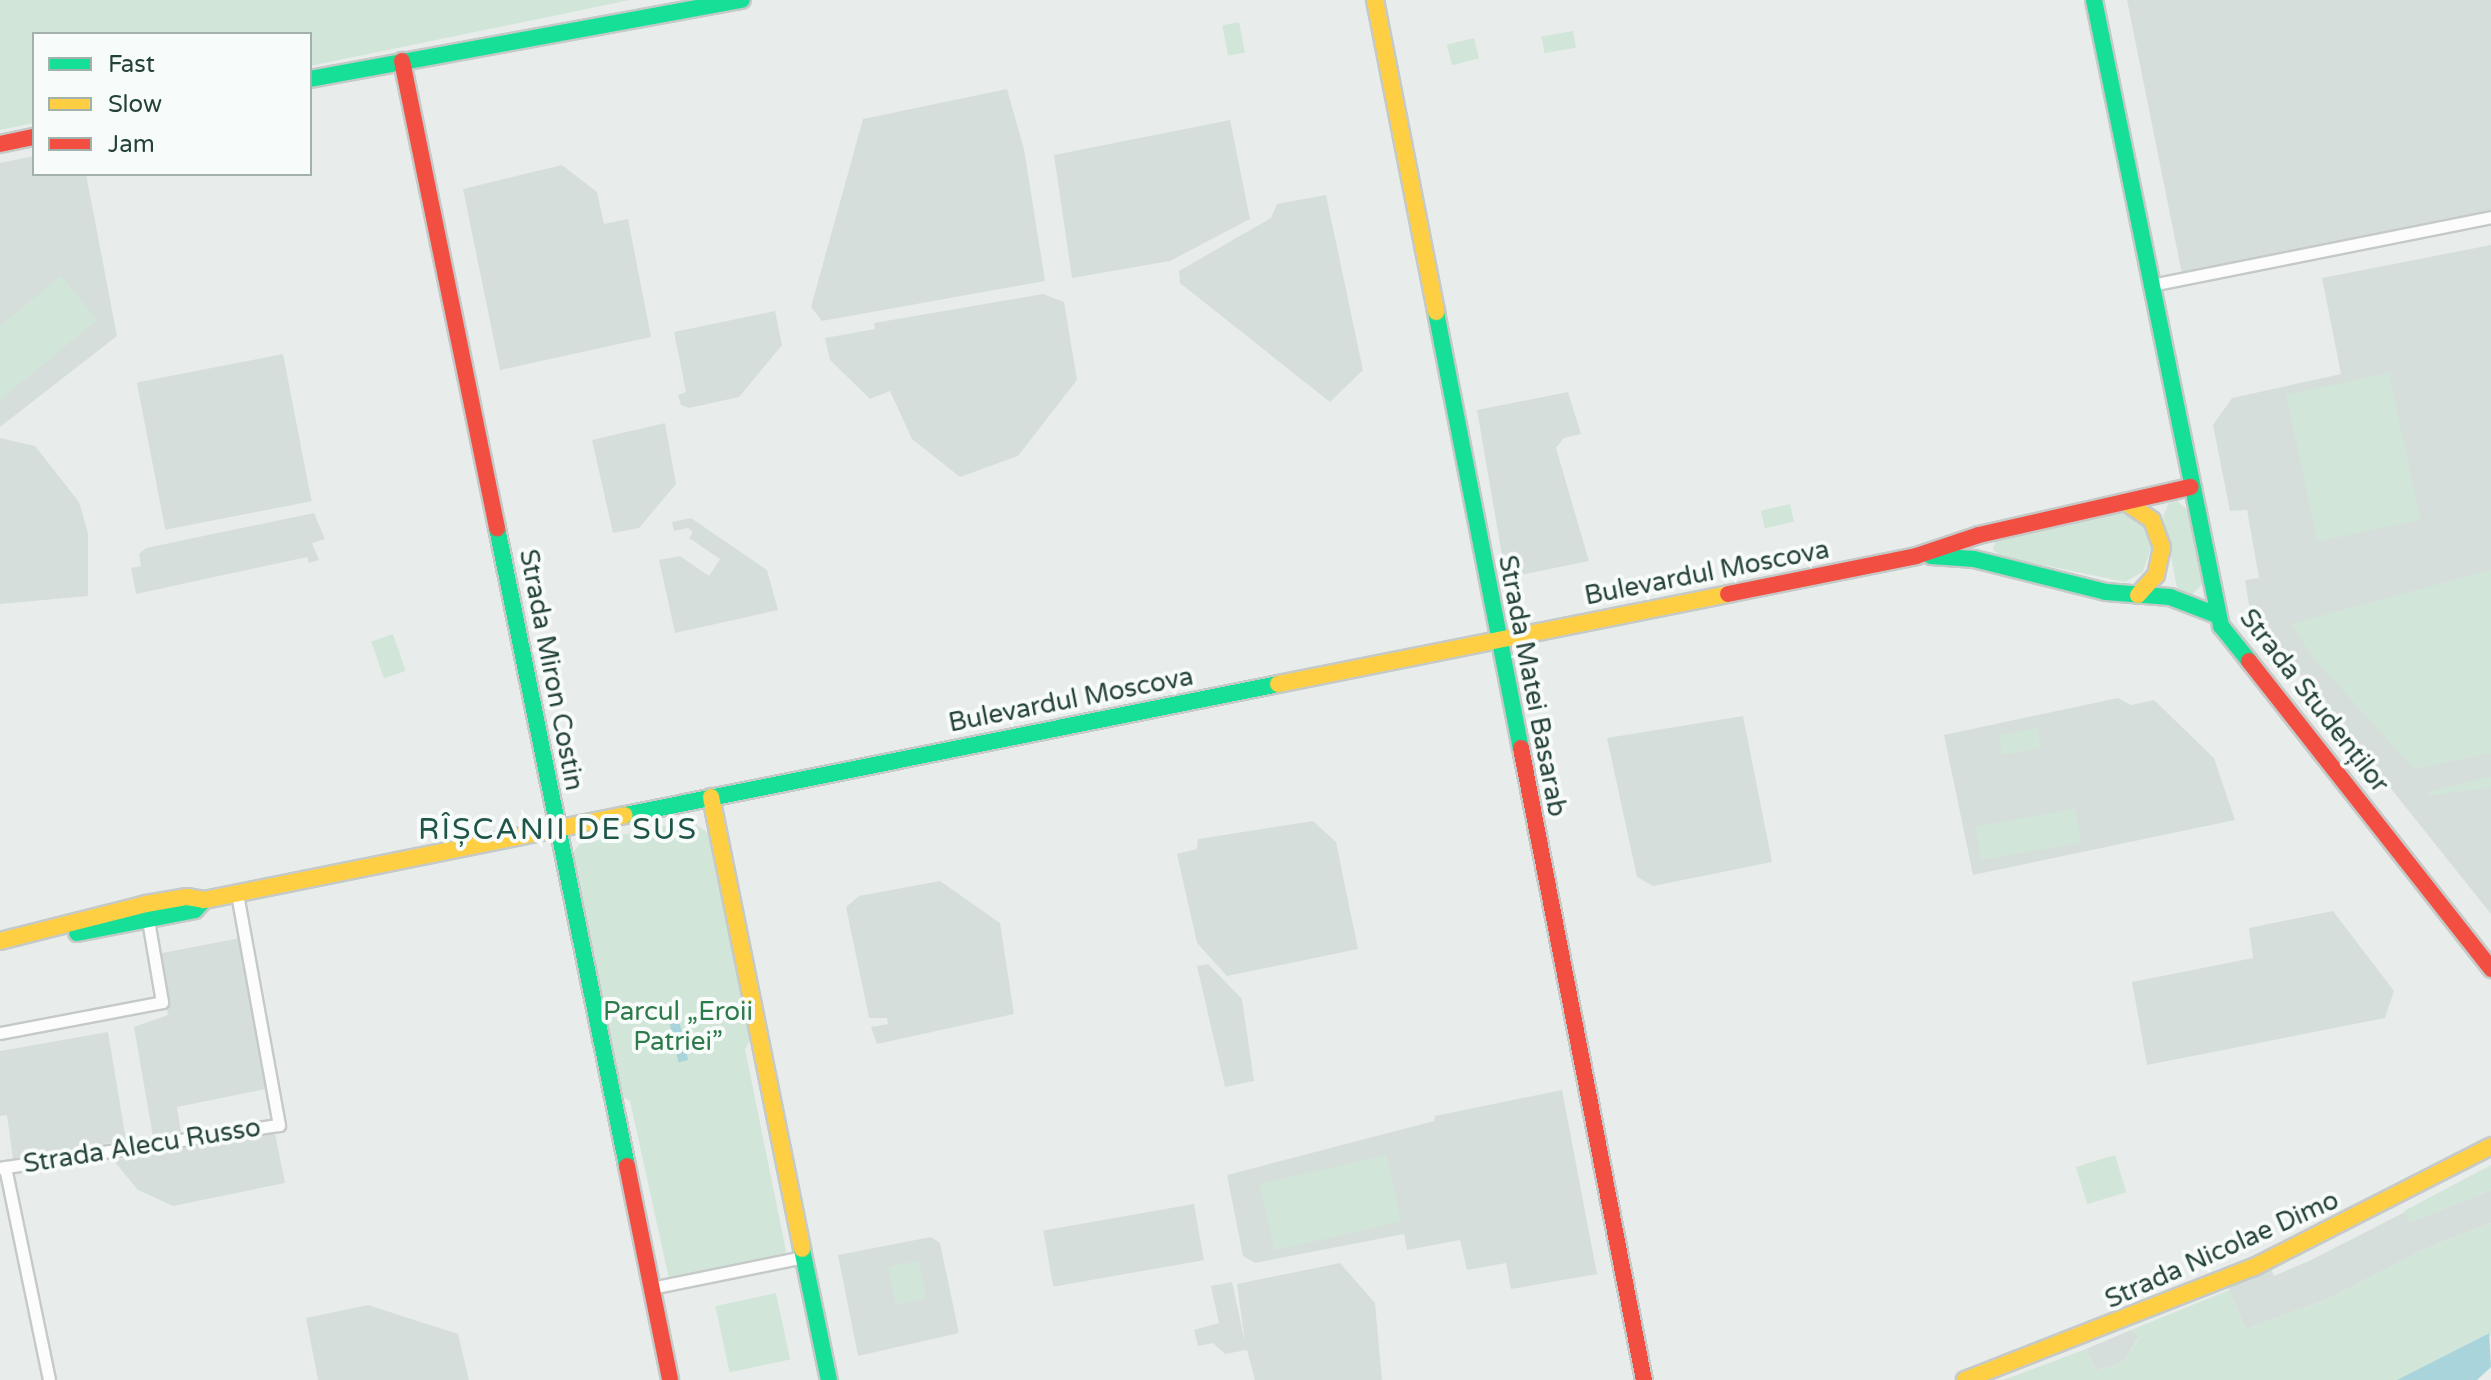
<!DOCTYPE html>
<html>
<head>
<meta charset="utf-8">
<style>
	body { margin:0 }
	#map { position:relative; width:2491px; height:1380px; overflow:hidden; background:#e8edeb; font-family:"Varela Round",sans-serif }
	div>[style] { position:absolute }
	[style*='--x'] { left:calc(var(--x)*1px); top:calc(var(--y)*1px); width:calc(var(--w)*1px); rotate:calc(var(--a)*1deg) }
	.built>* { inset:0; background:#d6dedb; transform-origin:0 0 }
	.green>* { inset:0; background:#d1e6d8; transform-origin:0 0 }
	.water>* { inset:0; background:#a9d4db; transform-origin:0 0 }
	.roads { filter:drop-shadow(2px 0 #c5cac8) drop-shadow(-2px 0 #c5cac8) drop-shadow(0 2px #c5cac8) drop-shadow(0 -2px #c5cac8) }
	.street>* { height:11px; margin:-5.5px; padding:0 5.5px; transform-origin:5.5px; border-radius:5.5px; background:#fcfcfc }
	.fast>* { height:16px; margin:-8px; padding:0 8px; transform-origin:8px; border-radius:8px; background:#16e098 }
	.slow>* { height:16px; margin:-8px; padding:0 8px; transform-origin:8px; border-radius:8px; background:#ffcf43 }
	.jam>* { height:16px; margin:-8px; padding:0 8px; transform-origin:8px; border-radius:8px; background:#f24e42 }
	span { translate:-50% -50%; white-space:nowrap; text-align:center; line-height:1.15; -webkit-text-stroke:8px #f7fbf9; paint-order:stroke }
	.street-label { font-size:26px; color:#24423a }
	.park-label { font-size:26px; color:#2d7a4b }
	.quarter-label { font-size:30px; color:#1f5548; letter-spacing:2px }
	.legend { position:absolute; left:32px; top:32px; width:280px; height:144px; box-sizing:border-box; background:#f7fbf9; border:2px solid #a3b1ad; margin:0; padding:10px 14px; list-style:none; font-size:24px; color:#24423a }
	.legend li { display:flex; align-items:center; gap:16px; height:40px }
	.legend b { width:40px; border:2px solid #a3b1ad }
</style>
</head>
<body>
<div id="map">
	<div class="built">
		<div style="clip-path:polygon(2127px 0,2491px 0,2491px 213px,2182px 274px)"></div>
		<div style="clip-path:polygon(1007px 89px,1024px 149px,1045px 281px,822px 321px,811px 307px,863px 119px)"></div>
		<div style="clip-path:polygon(1230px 120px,1250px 219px,1170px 261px,1072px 278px,1054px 155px)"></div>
		<div style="clip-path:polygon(34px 156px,34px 174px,86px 174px,117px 336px,0 427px,0 163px)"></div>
		<div style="clip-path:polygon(562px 165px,597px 192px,604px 224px,628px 219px,651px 337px,500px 370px,463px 189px)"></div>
		<div style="clip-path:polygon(1326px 195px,1363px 370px,1330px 402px,1180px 283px,1179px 271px,1271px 218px,1277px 204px)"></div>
		<div style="clip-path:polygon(2491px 245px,2491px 914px,2250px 612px,2245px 580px,2259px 578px,2247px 510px,2230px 511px,2213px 425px,2232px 398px,2341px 374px,2322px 278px)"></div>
		<div style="clip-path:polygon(1043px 294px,1064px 302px,1077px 380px,1018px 456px,960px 477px,912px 439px,890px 391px,870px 399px,830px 360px,825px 338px,875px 329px,874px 323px)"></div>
		<div style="clip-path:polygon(775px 311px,782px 345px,739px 397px,689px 408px,681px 405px,678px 395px,686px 392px,674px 332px)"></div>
		<div style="left:283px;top:354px;width:150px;height:149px;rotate:79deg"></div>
		<div style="clip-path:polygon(1568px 392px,1581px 434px,1564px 438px,1556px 448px,1589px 561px,1511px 577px,1504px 567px,1477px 410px)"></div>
		<div style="clip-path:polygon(665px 423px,676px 484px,639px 528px,613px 533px,592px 440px)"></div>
		<div style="clip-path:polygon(0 438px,35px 446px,79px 502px,88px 533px,88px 596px,0 604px)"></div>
		<div style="clip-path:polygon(314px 513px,325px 539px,312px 543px,319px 560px,309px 563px,307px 557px,136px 594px,131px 568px,141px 566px,139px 554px,146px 548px)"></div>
		<div style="clip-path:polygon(691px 518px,767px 570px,778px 610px,675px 633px,659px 560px,680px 556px,709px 576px,720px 559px,689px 538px,693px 532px,688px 528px,674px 531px,672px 522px)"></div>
		<div style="clip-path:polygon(2118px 698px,2131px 705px,2154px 700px,2214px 758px,2235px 820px,1973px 875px,1944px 735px)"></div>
		<div style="clip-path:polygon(1743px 716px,1772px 862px,1653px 886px,1637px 877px,1607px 738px)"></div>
		<div style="clip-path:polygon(1313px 821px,1336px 842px,1358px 949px,1227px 976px,1197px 943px,1177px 854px,1197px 849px,1198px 839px)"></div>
		<div style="clip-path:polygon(940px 881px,1000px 923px,1014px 1014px,877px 1044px,871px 1027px,888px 1024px,887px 1018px,869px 1018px,846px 907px,859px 896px)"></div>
		<div style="clip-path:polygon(2333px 911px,2394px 991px,2385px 1018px,2147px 1065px,2132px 982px,2253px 958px,2249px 928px)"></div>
		<div style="clip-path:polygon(240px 938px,266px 1089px,177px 1107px,181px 1132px,153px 1137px,134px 1027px,168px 1015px,157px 954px)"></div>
		<div style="clip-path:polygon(1208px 964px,1242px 999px,1254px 1081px,1225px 1087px,1197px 966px)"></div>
		<div style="clip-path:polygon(108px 1032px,126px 1140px,13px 1160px,7px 1115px,0 1116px,0 1051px)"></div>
		<div style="clip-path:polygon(1562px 1090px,1597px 1274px,1511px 1289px,1506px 1263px,1467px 1270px,1460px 1240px,1407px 1250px,1404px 1234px,1255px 1263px,1243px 1256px,1227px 1175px,1434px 1121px,1435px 1116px)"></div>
		<div style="clip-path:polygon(275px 1133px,285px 1183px,173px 1206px,138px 1190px,113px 1160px)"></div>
		<div style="clip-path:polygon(2491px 1190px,2491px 1223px,2425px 1249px,2328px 1299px,2246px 1329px,2228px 1288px,2271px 1269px,2274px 1276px,2309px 1261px,2405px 1212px,2410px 1222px)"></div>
		<div style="left:1194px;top:1204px;width:57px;height:153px;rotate:80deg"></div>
		<div style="clip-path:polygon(931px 1237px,940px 1243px,959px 1333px,858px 1356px,838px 1255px)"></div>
		<div style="clip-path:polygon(1340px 1263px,1375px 1303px,1382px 1380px,1255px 1380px,1247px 1350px,1225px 1354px,1213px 1343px,1198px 1346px,1194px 1330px,1219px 1323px,1211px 1286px,1232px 1282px,1245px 1342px,1237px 1284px)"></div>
		<div style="clip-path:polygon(368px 1305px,458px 1334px,469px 1380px,318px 1380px,306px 1318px)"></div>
		<div style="clip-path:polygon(2131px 1330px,2139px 1337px,2123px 1362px,2096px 1371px,2086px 1349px)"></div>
	</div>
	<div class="green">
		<div style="clip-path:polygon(0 0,630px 0,310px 66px,310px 34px,34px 34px,34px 123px,0 130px)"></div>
		<div style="left:1239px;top:22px;width:31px;height:17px;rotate:79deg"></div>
		<div style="left:1573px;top:31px;width:17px;height:32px;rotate:80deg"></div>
		<div style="left:1474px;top:38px;width:21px;height:28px;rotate:76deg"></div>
		<div style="clip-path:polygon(61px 276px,97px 320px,0 400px,0 326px)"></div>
		<div style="left:2389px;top:373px;width:150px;height:105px;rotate:78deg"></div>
		<div style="clip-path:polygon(2177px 501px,2189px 511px,2203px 583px,2191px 596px,2177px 588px,2163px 516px,2169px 503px)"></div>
		<div style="left:1790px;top:504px;width:18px;height:30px;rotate:77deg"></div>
		<div style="clip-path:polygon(2119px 512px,2142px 522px,2152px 545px,2143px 572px,2125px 582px,2000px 556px,1993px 549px,1996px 540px)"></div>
		<div style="clip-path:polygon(2491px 570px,2491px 753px,2414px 769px,2312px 656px,2291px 624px)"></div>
		<div style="left:393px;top:634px;width:39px;height:23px;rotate:71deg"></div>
		<div style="left:2037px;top:728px;width:20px;height:39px;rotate:79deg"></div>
		<div style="clip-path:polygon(2491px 777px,2491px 787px,2429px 796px,2429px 791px)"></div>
		<div style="left:2075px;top:809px;width:34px;height:101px;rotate:80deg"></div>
		<div style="clip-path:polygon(691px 820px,709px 834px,751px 1039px,745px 1049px,786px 1251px,783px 1257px,669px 1279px,630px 1101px,620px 1095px,571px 855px,580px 844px)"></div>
		<div style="left:1386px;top:1155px;width:68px;height:130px;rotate:77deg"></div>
		<div style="left:2115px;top:1155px;width:39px;height:41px;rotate:73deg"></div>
		<div style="clip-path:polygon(2491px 1165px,2491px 1190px,2410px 1222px,2404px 1211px)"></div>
		<div style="clip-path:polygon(2491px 1223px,2491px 1337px,2488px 1333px,2397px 1380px,2003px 1380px,2086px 1349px,2096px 1371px,2123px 1362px,2139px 1338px,2131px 1330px,2229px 1290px,2246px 1329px,2328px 1299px,2425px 1249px)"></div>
		<div style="left:919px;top:1261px;width:38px;height:31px;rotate:79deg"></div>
		<div style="left:776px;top:1293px;width:68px;height:62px;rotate:78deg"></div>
	</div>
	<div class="water">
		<div style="left:679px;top:1020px;width:41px;height:10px;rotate:77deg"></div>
		<div style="clip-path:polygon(2489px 1333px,2491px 1367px,2477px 1380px,2397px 1380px)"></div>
	</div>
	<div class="roads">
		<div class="street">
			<div style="--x:2151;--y:285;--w:347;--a:-11.3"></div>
			<div style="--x:0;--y:1033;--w:165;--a:-10.8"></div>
			<div style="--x:162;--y:1002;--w:83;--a:-99.7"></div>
			<div style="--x:5;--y:1167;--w:217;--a:78.3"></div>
			<div style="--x:0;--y:1168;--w:282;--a:-8.8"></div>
			<div style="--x:279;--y:1125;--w:235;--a:-100.3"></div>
			<div style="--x:651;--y:1288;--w:155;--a:-11.5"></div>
		</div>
		<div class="fast">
			<div style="--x:2094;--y:0;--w:639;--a:78.53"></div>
			<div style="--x:2221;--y:626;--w:45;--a:51.3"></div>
			<div style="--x:310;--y:79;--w:439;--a:-10.4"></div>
			<div style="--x:1436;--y:312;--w:444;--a:79"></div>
			<div style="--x:497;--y:528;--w:651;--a:78.48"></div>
			<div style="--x:1931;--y:556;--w:43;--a:4"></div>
			<div style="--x:1974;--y:559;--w:136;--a:14"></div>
			<div style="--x:2106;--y:592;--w:64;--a:4.5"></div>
			<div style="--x:2170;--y:597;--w:50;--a:21"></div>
			<div style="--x:625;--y:815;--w:666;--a:-11.34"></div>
			<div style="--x:77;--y:933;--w:120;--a:-11"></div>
			<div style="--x:195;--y:910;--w:13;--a:-48"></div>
			<div style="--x:802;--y:1249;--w:134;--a:78.4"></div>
		</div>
		<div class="slow">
			<div style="--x:1375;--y:0;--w:318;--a:78.9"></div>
			<div style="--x:2127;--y:503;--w:30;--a:34"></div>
			<div style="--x:2152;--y:520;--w:29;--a:70"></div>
			<div style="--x:2162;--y:547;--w:29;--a:102"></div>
			<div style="--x:2156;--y:575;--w:27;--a:132"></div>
			<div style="--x:1278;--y:684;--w:459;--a:-11.3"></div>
			<div style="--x:711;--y:797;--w:461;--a:78.6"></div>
			<div style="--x:0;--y:941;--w:151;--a:-14.2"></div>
			<div style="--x:146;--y:904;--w:42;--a:-9.7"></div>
			<div style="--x:187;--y:897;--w:17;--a:10"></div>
			<div style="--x:204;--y:900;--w:429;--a:-11.4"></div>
			<div style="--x:1965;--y:1380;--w:310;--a:-21.4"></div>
			<div style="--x:2254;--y:1267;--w:266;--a:-27"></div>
		</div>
		<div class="jam">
			<div style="--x:402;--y:61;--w:477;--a:78.5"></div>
			<div style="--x:0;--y:144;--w:35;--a:-12"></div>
			<div style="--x:1728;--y:594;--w:192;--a:-11.4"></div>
			<div style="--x:1916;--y:556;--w:66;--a:-18.4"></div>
			<div style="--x:1979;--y:535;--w:217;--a:-12.8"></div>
			<div style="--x:2249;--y:661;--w:392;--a:51.8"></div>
			<div style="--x:1521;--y:748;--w:644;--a:78.99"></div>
			<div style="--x:627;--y:1166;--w:218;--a:78.6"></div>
		</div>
	</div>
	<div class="street-label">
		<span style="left:1707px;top:573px;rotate:-11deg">Bulevardul Moscova</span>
		<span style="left:551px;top:670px;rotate:79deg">Strada Miron Costin</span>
		<span style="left:1532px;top:686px;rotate:79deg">Strada Matei Basarab</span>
		<span style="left:1071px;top:700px;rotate:-11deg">Bulevardul Moscova</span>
		<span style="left:2314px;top:701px;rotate:52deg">Strada Studenților</span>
		<span style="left:142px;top:1146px;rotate:-9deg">Strada Alecu Russo</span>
		<span style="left:2222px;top:1250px;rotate:-24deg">Strada Nicolae Dimo</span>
	</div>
	<div class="park-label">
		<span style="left:678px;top:1027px">Parcul „Eroii<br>Patriei”</span>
	</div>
	<div class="quarter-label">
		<span style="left:558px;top:830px">RÎȘCANII DE SUS</span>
	</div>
	<ul class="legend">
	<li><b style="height:10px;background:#16e098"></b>Fast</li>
	<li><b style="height:10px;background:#ffcf43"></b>Slow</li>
	<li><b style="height:10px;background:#f24e42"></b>Jam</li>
	</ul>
</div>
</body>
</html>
